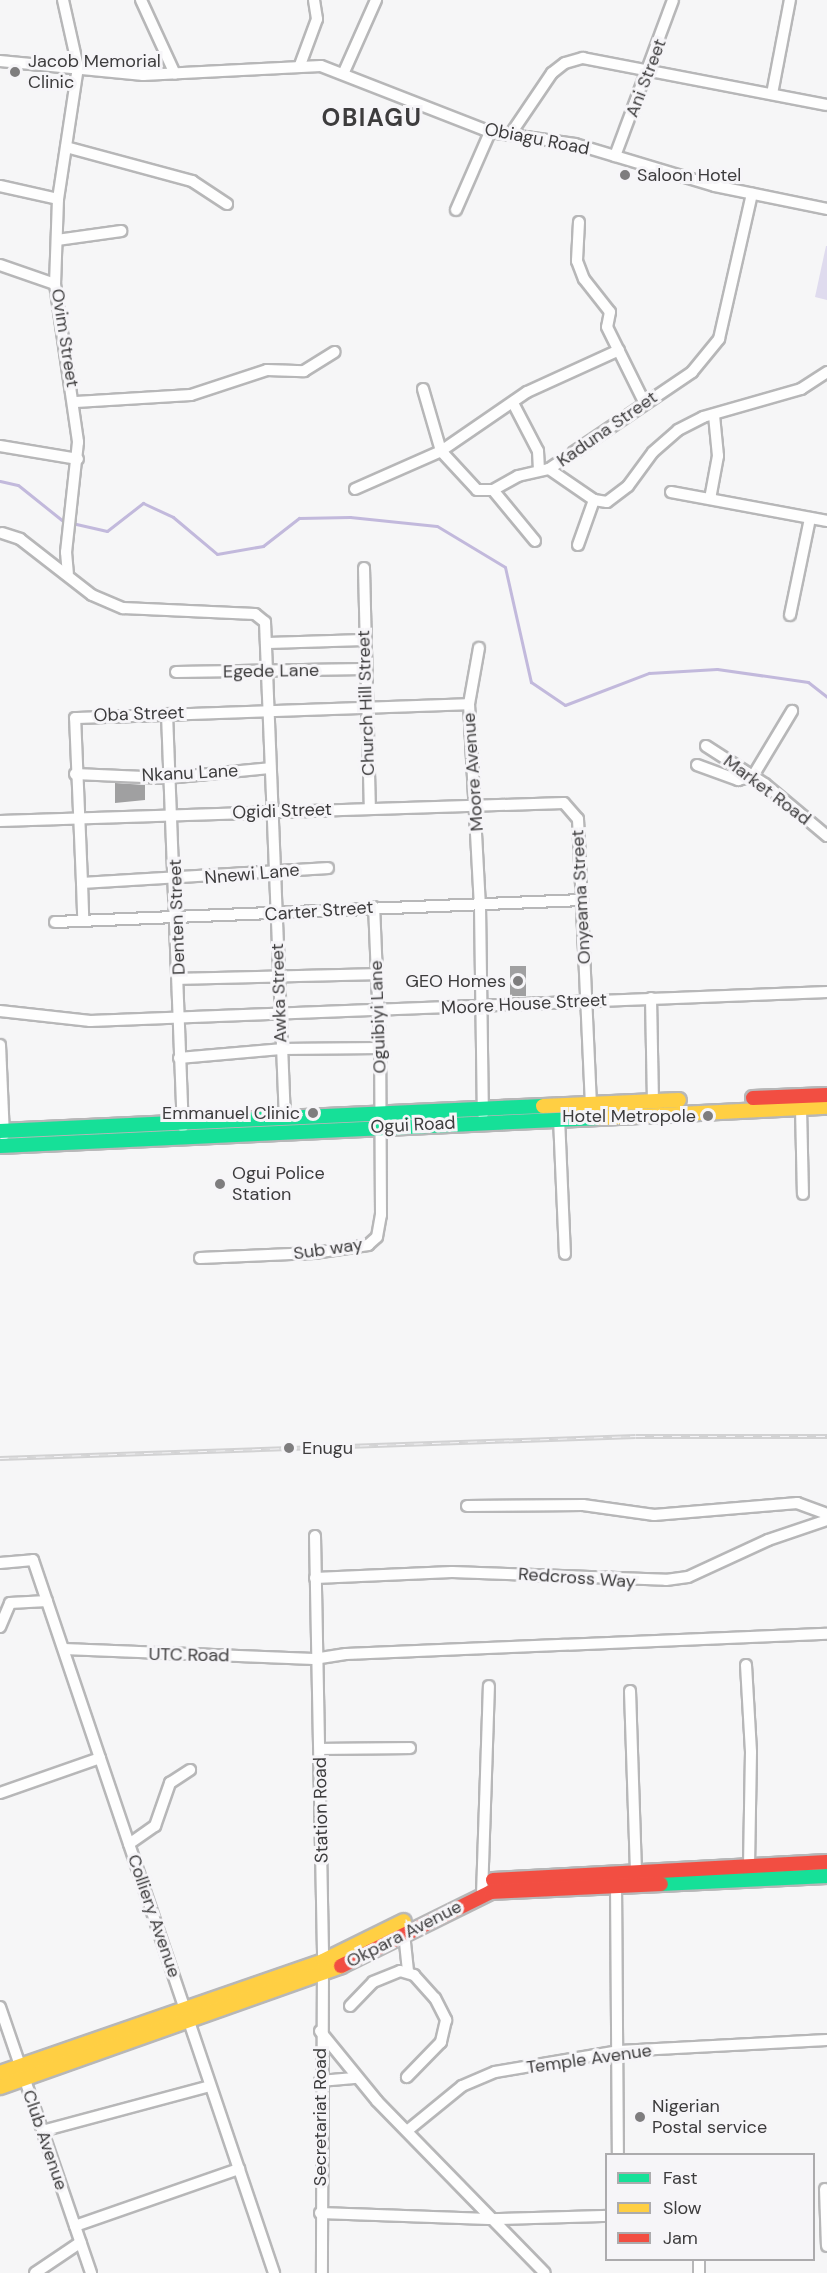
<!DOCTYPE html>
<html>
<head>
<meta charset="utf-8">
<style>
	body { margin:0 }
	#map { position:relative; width:827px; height:2273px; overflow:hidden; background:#f6f6f7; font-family:"DM Sans",sans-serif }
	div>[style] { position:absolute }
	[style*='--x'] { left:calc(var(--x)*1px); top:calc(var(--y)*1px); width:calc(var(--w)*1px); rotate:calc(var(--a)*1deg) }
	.green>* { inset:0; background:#dfdbee }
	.stream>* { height:3px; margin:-1.5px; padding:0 1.5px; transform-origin:1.5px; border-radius:1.5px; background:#c2b9dc }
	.building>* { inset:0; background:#a0a0a1; transform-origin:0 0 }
	.roads { filter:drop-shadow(2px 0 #b7b7b8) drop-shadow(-2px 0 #b7b7b8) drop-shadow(0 2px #b7b7b8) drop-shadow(0 -2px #b7b7b8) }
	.street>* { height:10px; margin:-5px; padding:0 5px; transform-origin:5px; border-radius:5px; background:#fefefe }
	.fast>* { height:14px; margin:-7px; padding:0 7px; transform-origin:7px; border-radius:7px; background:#16e098 }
	.slow>* { height:14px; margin:-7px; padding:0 7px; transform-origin:7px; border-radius:7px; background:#ffcf43 }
	.jam>* { height:14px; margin:-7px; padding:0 7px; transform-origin:7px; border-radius:7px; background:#f24e42 }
	.rail>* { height:5px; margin-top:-2.5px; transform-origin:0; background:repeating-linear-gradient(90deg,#f6f5f8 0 9px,#d2d2d3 0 18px); box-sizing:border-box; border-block:2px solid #d2d2d3 }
	.dots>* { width:16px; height:16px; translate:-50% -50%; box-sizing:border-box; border:3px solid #f6f5f8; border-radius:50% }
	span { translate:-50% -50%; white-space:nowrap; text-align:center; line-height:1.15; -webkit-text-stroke:6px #f6f5f8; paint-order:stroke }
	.poi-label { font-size:18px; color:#3d3c3d }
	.left { translate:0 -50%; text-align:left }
	.right { translate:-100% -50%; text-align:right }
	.street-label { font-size:18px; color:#3d3c3d }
	.district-label { font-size:24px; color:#3d3c3d; font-weight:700; letter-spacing:1.5px }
	.legend { position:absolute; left:605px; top:2153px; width:210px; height:108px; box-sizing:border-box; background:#f6f5f8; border:2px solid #acabad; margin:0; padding:8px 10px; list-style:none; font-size:18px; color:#3d3c3d }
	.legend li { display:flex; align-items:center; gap:12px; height:30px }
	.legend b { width:30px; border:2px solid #acabad }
</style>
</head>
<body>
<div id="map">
	<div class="green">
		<div style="clip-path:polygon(826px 246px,827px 246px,827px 300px,815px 297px)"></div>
	</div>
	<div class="stream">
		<div style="--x:0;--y:481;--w:18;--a:13"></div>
		<div style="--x:18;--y:485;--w:58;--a:38.7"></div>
		<div style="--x:63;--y:521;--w:45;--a:12.8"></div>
		<div style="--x:107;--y:531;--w:46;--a:-37.9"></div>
		<div style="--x:143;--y:503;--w:33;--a:25"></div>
		<div style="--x:173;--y:517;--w:57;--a:40.1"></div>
		<div style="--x:217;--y:554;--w:47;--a:-9.9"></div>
		<div style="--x:263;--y:546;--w:46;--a:-37.9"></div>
		<div style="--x:299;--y:518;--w:51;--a:-1.1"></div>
		<div style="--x:350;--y:517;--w:87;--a:5.9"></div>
		<div style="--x:437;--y:526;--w:79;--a:31.1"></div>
		<div style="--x:505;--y:567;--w:118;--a:77.3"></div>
		<div style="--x:531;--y:682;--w:41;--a:34.1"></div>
		<div style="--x:565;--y:705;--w:90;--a:-20.9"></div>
		<div style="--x:649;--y:673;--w:68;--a:-3.4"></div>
		<div style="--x:717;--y:669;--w:92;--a:8.1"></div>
		<div style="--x:808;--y:682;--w:24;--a:38"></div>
	</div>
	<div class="building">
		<div style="clip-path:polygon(115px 783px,145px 785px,145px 800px,115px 803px)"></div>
		<div style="left:510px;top:966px;width:16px;height:30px"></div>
	</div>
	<div class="roads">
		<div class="street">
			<div style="--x:63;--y:0;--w:69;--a:77.4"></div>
			<div style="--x:78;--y:67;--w:134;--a:98.6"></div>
			<div style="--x:58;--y:199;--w:85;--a:92"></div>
			<div style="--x:55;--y:284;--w:160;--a:81.7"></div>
			<div style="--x:78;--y:442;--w:111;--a:96.2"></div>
			<div style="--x:66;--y:552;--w:21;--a:85"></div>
			<div style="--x:141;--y:0;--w:81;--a:65.3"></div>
			<div style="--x:0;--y:61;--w:144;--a:5.6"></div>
			<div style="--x:143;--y:75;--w:178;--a:-2.9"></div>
			<div style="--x:321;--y:66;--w:181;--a:21.3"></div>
			<div style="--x:490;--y:132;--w:86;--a:8"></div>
			<div style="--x:575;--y:144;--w:146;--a:16.7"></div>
			<div style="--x:715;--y:186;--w:114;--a:11.6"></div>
			<div style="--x:300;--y:65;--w:49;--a:-69.7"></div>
			<div style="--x:317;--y:19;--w:19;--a:-99"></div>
			<div style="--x:344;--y:72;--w:79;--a:-66"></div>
			<div style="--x:772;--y:94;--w:96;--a:-79.2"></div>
			<div style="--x:510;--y:135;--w:75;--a:-55.9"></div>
			<div style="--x:552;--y:73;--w:16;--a:-38"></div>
			<div style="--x:565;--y:63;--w:19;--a:-16"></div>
			<div style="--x:583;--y:58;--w:248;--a:10.9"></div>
			<div style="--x:66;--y:147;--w:131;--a:15.1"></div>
			<div style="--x:192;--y:181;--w:42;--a:33.3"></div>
			<div style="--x:615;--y:156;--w:166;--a:-69.6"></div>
			<div style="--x:0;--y:186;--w:59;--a:12.6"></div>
			<div style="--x:456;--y:210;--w:85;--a:-66.4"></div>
			<div style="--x:579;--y:222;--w:39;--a:93"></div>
			<div style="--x:577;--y:261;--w:19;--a:69"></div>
			<div style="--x:584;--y:279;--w:42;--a:51.8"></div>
			<div style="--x:610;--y:312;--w:15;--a:101"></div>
			<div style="--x:607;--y:327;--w:84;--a:63.7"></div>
			<div style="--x:57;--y:240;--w:65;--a:-8"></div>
			<div style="--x:0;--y:265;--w:58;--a:19.1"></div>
			<div style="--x:423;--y:389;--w:65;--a:73.8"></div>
			<div style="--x:441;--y:451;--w:104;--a:-34.5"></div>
			<div style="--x:527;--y:392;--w:101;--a:-24.5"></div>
			<div style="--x:76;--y:402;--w:115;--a:-3.5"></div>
			<div style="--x:191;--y:395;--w:80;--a:-18.2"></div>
			<div style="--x:267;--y:370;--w:37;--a:2"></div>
			<div style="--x:304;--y:371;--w:36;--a:-32"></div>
			<div style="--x:513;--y:403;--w:54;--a:62.5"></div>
			<div style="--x:538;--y:451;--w:19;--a:87"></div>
			<div style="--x:0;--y:446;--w:79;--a:9.5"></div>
			<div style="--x:549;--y:469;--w:55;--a:34.6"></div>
			<div style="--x:594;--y:500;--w:13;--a:9"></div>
			<div style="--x:607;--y:502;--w:26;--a:-37"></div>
			<div style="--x:628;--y:486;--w:42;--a:-53.7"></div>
			<div style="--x:653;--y:452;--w:33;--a:-41"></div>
			<div style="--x:678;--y:430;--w:28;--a:-27"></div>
			<div style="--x:703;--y:417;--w:102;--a:-15.9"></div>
			<div style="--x:801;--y:389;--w:31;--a:-33"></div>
			<div style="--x:355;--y:489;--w:94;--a:-23.8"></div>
			<div style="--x:441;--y:451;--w:53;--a:47.3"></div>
			<div style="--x:477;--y:490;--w:16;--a:0"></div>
			<div style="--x:493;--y:490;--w:29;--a:-29"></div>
			<div style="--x:518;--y:476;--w:32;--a:-13"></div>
			<div style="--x:549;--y:469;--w:173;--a:-34.1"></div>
			<div style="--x:692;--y:372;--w:43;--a:-50.7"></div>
			<div style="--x:719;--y:339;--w:149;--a:-77.2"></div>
			<div style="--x:493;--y:490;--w:66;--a:50.5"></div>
			<div style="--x:671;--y:492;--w:159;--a:10.5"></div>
			<div style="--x:710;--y:499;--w:44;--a:-79.5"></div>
			<div style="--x:718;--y:456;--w:41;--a:-95.6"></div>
			<div style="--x:2;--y:533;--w:19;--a:18"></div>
			<div style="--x:20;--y:539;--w:91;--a:37.9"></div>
			<div style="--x:92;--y:595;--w:34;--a:23"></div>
			<div style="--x:123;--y:608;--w:132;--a:2.6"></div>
			<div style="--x:255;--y:614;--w:13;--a:39"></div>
			<div style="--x:265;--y:622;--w:496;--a:87.7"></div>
			<div style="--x:578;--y:545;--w:48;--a:-70.4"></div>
			<div style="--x:364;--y:568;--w:240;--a:88.6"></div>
			<div style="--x:790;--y:615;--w:99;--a:-78.3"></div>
			<div style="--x:268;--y:643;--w:96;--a:-1.8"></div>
			<div style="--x:176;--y:672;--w:189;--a:-0.9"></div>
			<div style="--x:469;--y:704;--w:57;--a:-79.9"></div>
			<div style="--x:167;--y:714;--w:413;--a:87.8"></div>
			<div style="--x:706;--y:746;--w:70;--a:32.8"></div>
			<div style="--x:765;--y:784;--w:81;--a:40"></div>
			<div style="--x:697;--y:765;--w:44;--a:20.1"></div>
			<div style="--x:738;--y:780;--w:16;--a:-15"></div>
			<div style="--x:753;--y:776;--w:76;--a:-59"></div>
			<div style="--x:75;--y:774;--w:92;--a:2.5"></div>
			<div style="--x:167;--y:778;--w:103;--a:-5.5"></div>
			<div style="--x:0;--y:821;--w:564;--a:-1.83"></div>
			<div style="--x:564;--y:803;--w:21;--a:49"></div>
			<div style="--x:578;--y:819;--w:285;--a:87.4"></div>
			<div style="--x:328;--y:868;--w:246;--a:176.5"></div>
			<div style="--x:82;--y:883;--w:165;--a:-92.4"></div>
			<div style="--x:75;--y:718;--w:394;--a:-2"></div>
			<div style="--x:469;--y:704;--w:202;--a:86.9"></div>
			<div style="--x:480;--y:906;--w:208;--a:89.2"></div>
			<div style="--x:82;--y:883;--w:38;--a:88"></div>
			<div style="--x:55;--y:922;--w:528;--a:-2.39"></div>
			<div style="--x:179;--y:979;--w:198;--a:-1.4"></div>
			<div style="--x:651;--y:998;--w:103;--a:88.9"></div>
			<div style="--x:0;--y:1011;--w:91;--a:6.3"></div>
			<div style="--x:90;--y:1021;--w:738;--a:-2.25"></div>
			<div style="--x:0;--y:1045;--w:90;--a:87.5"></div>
			<div style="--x:179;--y:1058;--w:102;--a:-5"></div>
			<div style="--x:281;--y:1049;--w:99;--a:-0.6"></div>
			<div style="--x:801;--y:1108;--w:86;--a:88.7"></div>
			<div style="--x:559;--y:1118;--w:136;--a:87.5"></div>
			<div style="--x:200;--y:1258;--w:114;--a:-2.5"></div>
			<div style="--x:314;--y:1253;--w:55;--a:-8.4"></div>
			<div style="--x:368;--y:1245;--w:12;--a:-42"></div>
			<div style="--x:377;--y:1237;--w:22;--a:-80"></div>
			<div style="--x:381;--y:1215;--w:167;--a:-90.3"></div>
			<div style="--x:380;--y:1048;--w:141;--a:-92.4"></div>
			<div style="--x:467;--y:1506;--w:116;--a:-0.5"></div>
			<div style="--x:583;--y:1505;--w:72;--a:8"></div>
			<div style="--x:654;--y:1515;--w:144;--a:-4.8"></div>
			<div style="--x:797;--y:1503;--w:32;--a:20"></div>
			<div style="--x:315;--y:1536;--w:425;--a:88.9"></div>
			<div style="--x:323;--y:1961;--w:312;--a:90.2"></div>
			<div style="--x:0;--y:1563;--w:33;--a:-5"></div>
			<div style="--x:33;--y:1560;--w:753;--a:71.32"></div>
			<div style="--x:315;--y:1578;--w:137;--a:-2.5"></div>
			<div style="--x:452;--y:1572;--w:214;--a:2.1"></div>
			<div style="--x:666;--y:1580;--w:22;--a:-8"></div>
			<div style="--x:688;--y:1577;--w:88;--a:-24.8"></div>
			<div style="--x:768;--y:1540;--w:62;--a:-18.7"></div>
			<div style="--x:0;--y:1627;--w:26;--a:-67"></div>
			<div style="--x:10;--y:1603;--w:37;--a:-3"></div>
			<div style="--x:64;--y:1649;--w:250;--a:2.3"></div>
			<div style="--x:314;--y:1659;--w:32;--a:-9"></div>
			<div style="--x:346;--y:1654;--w:481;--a:-2.4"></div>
			<div style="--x:746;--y:1665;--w:87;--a:86.7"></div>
			<div style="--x:751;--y:1752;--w:113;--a:91"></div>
			<div style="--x:630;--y:1691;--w:179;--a:88.1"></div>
			<div style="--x:320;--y:1749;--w:90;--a:-0.6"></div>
			<div style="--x:0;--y:1793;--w:106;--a:-19.3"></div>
			<div style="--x:129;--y:1844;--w:32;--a:-35"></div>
			<div style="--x:155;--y:1826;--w:46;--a:-70.8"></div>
			<div style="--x:170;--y:1783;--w:24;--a:-33"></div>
			<div style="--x:616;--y:1882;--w:272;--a:89.6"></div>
			<div style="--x:482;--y:1895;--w:209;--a:-88.1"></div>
			<div style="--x:404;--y:1933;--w:38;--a:84"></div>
			<div style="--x:350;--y:2006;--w:33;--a:-46"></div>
			<div style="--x:373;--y:1982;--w:29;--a:-22"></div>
			<div style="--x:400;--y:1971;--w:15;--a:16"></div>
			<div style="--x:414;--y:1975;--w:31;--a:48"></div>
			<div style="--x:435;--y:1998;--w:25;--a:63"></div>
			<div style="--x:446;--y:2020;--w:23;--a:103"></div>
			<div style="--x:441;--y:2042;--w:49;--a:134.2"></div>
			<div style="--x:0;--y:2007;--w:281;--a:71.1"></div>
			<div style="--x:320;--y:2031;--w:90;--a:50.8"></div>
			<div style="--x:377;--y:2101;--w:240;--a:45.7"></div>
			<div style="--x:320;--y:2081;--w:37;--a:-5"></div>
			<div style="--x:42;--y:2131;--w:174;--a:-15"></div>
			<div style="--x:407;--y:2131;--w:71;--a:-39.3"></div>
			<div style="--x:462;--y:2086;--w:36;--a:-23"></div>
			<div style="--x:495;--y:2072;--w:126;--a:-9.6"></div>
			<div style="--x:619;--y:2051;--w:208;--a:-3"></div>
			<div style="--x:825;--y:2189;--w:57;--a:88"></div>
			<div style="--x:320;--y:2213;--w:176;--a:2"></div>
			<div style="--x:496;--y:2219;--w:110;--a:-1.6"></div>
			<div style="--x:75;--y:2226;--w:174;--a:-19.2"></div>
			<div style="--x:35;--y:2273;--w:55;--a:-34"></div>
			<div style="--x:699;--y:2273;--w:13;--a:-90"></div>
		</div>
		<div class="fast">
			<div style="--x:0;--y:1131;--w:544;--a:-2.64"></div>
			<div style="--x:0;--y:1146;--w:600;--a:-2.68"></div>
			<div style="--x:661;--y:1884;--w:166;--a:-2.8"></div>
		</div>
		<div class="slow">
			<div style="--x:543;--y:1106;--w:136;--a:-2.5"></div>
			<div style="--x:599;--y:1118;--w:228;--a:-2.8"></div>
			<div style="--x:0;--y:2073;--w:342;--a:-19.1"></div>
			<div style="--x:323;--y:1961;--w:90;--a:-26.3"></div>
			<div style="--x:0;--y:2087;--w:362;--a:-19.5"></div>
		</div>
		<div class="jam">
			<div style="--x:753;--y:1098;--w:74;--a:-2.3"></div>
			<div style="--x:493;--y:1880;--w:334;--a:-3.1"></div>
			<div style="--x:341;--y:1966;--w:167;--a:-26.3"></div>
			<div style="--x:491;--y:1892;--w:170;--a:-2.7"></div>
		</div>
	</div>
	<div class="rail">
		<div style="--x:0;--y:1458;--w:636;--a:-1.98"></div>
		<div style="--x:636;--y:1436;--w:191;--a:0"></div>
	</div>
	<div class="dots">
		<div style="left:15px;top:72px;background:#7e7d7e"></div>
		<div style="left:625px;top:175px;background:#7e7d7e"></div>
		<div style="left:518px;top:981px;background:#7e7d7e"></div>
		<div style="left:313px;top:1113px;background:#7e7d7e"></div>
		<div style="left:708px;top:1116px;background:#7e7d7e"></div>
		<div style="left:220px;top:1184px;background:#7e7d7e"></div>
		<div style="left:289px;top:1448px;background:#7e7d7e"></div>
		<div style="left:640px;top:2117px;background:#7e7d7e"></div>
	</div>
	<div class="poi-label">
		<span class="left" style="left:28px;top:72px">Jacob Memorial<br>Clinic</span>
		<span class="left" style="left:637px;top:175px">Saloon Hotel</span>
		<span class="right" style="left:506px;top:981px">GEO Homes</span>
		<span class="right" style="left:300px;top:1113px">Emmanuel Clinic</span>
		<span class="right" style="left:696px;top:1116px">Hotel Metropole</span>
		<span class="left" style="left:232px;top:1184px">Ogui Police<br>Station</span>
		<span class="left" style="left:302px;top:1448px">Enugu</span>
		<span class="left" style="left:652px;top:2117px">Nigerian<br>Postal service</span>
	</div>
	<div class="street-label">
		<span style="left:646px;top:78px;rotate:-69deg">Ani Street</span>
		<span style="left:537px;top:139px;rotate:11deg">Obiagu Road</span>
		<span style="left:65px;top:338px;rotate:81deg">Ovim Street</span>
		<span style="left:607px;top:429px;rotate:-35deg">Kaduna Street</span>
		<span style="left:271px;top:671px;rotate:-1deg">Egede Lane</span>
		<span style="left:366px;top:703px;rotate:-92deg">Church Hill Street</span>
		<span style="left:139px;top:714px;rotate:-2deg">Oba Street</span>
		<span style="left:473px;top:772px;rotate:-94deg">Moore Avenue</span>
		<span style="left:190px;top:773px;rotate:-3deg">Nkanu Lane</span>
		<span style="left:767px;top:790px;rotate:37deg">Market Road</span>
		<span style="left:282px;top:811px;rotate:-2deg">Ogidi Street</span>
		<span style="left:252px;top:874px;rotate:-5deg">Nnewi Lane</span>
		<span style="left:581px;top:897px;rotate:-93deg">Onyeama Street</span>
		<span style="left:319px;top:911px;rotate:-4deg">Carter Street</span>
		<span style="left:177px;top:917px;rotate:-92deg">Denten Street</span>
		<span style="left:279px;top:993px;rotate:-92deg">Awka Street</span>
		<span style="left:524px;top:1004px;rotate:-3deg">Moore House Street</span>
		<span style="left:378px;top:1017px;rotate:-92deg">Oguibiyi Lane</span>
		<span style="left:413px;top:1125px;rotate:-3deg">Ogui Road</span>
		<span style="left:328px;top:1249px;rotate:-8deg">Sub way</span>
		<span style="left:577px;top:1578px;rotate:4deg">Redcross Way</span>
		<span style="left:189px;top:1655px;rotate:1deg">UTC Road</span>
		<span style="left:321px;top:1810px;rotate:-91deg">Station Road</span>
		<span style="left:154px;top:1916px;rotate:71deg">Colliery Avenue</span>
		<span style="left:404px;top:1934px;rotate:-27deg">Okpara Avenue</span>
		<span style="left:589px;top:2059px;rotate:-8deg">Temple Avenue</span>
		<span style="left:320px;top:2117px;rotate:-90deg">Secretariat Road</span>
		<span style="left:45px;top:2140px;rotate:71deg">Club Avenue</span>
	</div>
	<div class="district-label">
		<span style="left:372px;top:118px">OBIAGU</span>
	</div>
	<ul class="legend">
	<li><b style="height:8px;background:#16e098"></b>Fast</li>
	<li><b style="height:8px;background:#ffcf43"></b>Slow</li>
	<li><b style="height:8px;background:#f24e42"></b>Jam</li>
	</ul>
</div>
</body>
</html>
